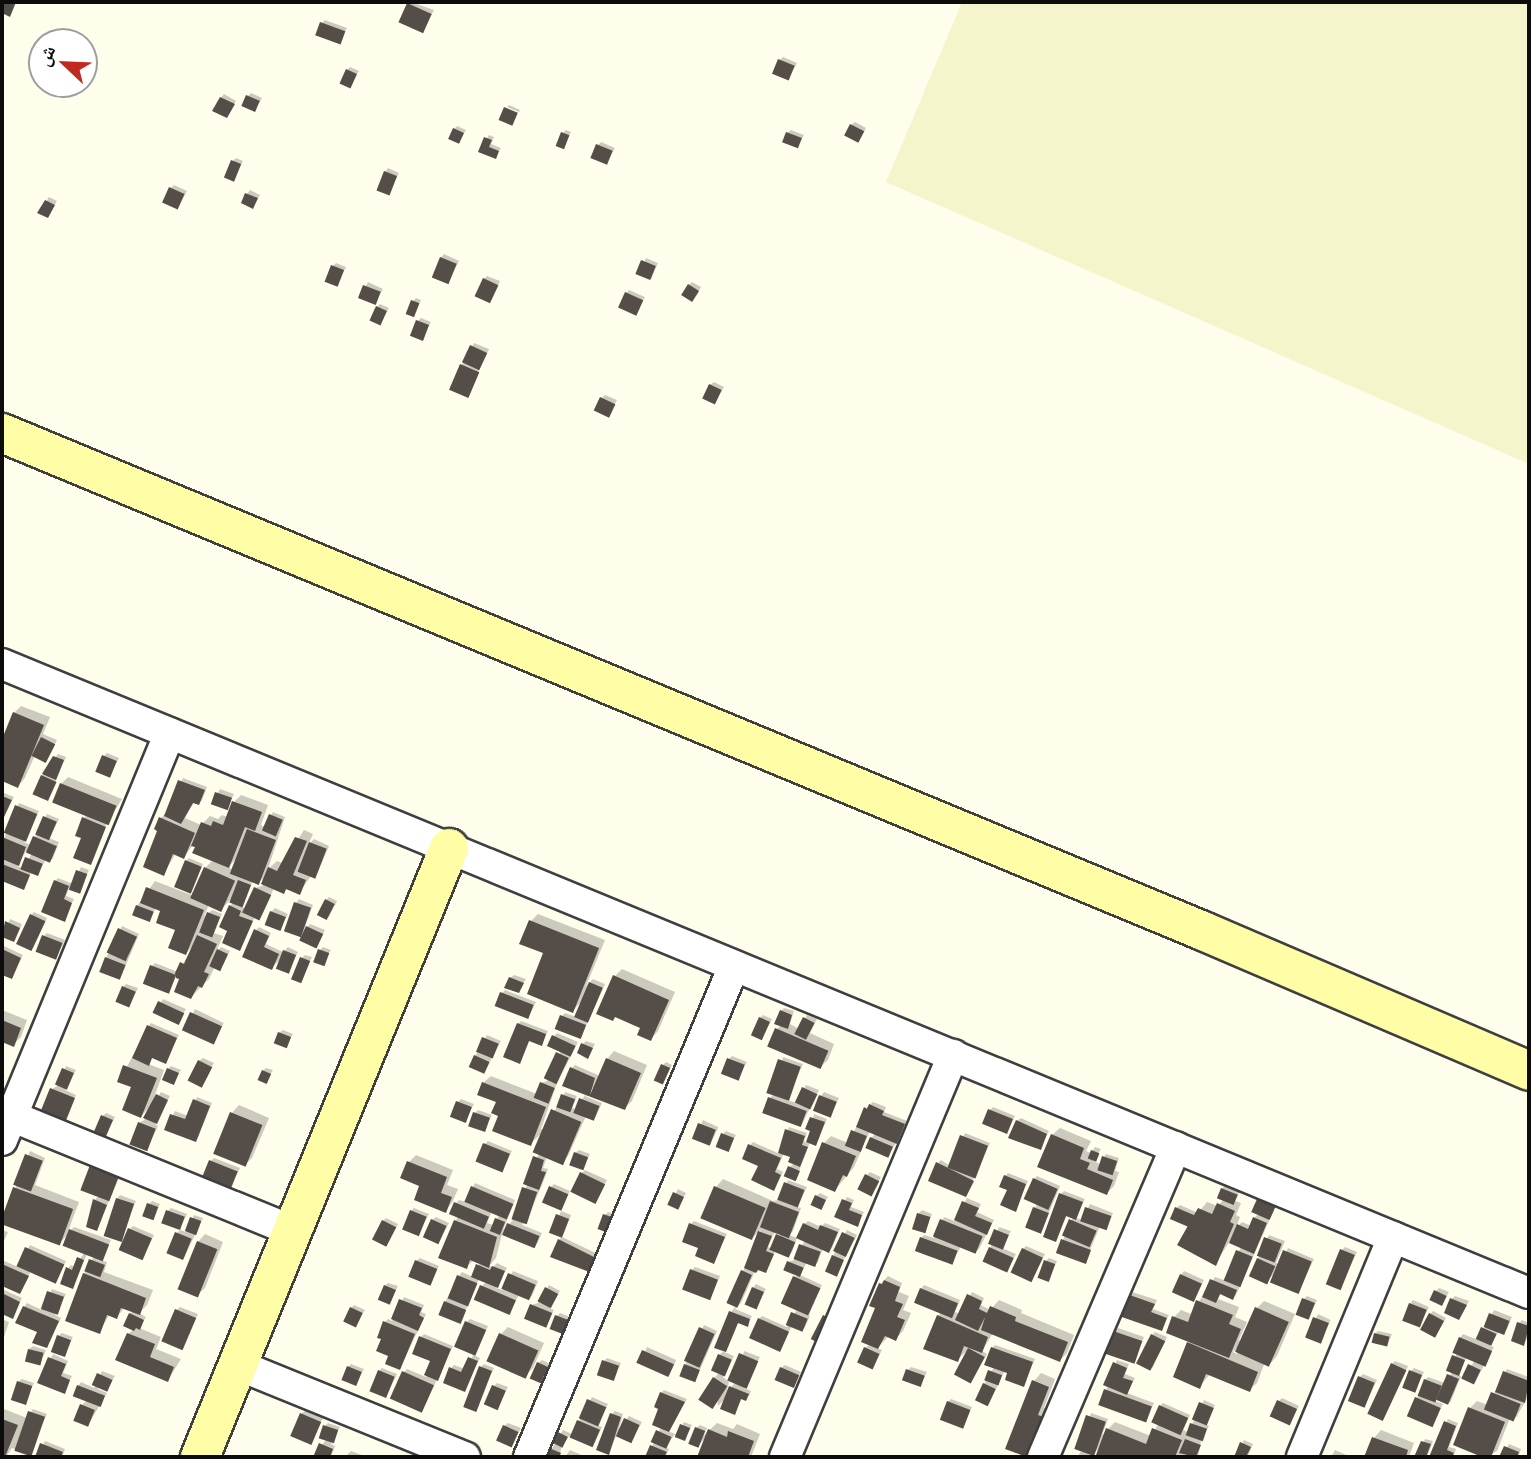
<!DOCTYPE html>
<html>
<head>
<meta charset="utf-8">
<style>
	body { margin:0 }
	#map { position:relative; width:1531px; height:1459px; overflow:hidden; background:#fffdeb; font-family:"Noto Serif","Noto Naskh Arabic",serif }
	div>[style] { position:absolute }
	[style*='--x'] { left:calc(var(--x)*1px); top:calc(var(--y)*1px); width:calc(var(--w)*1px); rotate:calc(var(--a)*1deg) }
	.farmland>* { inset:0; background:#f5f5cb }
	.shadow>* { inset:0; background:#0003; transform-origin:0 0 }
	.building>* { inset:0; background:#554e48; transform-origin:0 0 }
	.roads { filter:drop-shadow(2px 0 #3f3f3f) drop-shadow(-2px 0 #3f3f3f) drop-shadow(0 2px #3f3f3f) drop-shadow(0 -2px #3f3f3f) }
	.street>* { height:30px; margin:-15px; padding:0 15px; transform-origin:15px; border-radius:15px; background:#fff }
	.secondary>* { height:38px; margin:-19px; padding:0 19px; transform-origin:19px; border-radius:19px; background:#fffda6 }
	span { translate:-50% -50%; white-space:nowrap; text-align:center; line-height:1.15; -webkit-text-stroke:7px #fff; paint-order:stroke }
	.frame { position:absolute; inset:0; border:4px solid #0c0c0c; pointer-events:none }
	.north { position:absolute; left:28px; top:28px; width:70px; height:70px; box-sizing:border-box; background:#fff; border:2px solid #9e9e9e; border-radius:50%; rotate:293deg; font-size:19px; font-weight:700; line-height:28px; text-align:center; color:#0c0c0c }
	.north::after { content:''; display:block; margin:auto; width:24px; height:32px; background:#bf2922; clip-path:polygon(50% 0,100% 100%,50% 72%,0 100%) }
</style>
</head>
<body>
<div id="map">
	<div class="farmland">
		<div style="clip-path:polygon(962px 2px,1529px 2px,1529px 464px,886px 182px)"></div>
	</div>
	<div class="shadow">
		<div style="clip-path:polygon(411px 2px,434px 10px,423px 31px,409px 4px)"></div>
		<div style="clip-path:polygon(325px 20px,347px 28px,339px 42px,322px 23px)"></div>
		<div style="clip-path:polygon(783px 57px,797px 63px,788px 79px,780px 60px)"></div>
		<div style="clip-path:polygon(350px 67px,359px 71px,350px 86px,347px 70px)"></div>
		<div style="clip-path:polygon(251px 93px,262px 98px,255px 110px,248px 96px)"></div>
		<div style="clip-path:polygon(224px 94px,236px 101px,227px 116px,221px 98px)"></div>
		<div style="clip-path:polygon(509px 105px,520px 110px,519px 112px,507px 107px)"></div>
		<div style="clip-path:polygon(855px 122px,866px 128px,861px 137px,851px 125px)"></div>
		<div style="clip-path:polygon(457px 126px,466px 130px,459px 142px,454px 129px)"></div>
		<div style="clip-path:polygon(566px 130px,571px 132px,563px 147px,563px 133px)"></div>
		<div style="clip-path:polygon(791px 130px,804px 135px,798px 147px,787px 133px)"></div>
		<div style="clip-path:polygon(489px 135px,494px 137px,491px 144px,501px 148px,495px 157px,480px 151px)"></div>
		<div style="clip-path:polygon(601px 142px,615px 148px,606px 163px,598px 145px)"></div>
		<div style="clip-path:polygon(236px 158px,243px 161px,233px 180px,233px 161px)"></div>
		<div style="clip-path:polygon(388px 168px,399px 173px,388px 194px,385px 172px)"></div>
		<div style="clip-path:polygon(174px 185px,187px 191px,178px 208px,171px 188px)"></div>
		<div style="clip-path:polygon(250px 190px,260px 195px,253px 207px,247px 194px)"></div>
		<div style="clip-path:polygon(49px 197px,57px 201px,50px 213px,40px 212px)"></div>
		<div style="clip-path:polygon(444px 254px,459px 261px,448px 283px,441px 258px)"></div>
		<div style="left:646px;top:258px;width:13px;height:17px;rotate:23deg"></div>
		<div style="clip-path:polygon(336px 263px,346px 267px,337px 285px,333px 266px)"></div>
		<div style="clip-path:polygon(487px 276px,500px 281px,490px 300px,484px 279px)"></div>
		<div style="clip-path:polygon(368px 282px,383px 289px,375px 303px,360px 297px)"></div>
		<div style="clip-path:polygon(692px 282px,701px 287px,696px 296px,689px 285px)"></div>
		<div style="clip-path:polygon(629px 290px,645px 297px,636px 313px,626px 293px)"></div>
		<div style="clip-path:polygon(416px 298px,421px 300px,414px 315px,413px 301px)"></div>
		<div style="clip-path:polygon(380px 304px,389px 308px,380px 323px,377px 307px)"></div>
		<div style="clip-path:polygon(421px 318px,431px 322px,421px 339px,418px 321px)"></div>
		<div style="clip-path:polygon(474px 343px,489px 349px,467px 396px,462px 365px)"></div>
		<div style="clip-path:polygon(714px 382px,724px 387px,715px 402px,710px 385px)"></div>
		<div style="clip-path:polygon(605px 395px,617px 400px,609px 415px,602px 398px)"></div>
		<div style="clip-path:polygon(21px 706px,50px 717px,43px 734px,57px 740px,47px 760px,35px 755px,25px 778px,18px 786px,2px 779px,2px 744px,14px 713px)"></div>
		<div style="clip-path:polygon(107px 753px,119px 758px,109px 777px,104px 756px)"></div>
		<div style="clip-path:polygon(58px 754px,66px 757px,48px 799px,42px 776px)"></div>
		<div style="clip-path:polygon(68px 777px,122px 799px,107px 823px,90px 863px,83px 837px,84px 818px,87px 815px,61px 784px)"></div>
		<div style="clip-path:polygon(evenodd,183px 778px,207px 787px,202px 800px,199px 803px,194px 802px,185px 818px,201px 825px,210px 816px,218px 819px,222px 815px,228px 817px,234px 802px,241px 795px,268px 805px,261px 825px,265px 827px,273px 812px,285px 817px,268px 869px,277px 861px,283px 863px,304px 830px,313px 834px,308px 845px,314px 839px,329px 846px,317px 874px,311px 876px,299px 893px,288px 888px,284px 892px,274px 888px,262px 915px,255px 917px,239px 949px,230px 930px,230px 906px,234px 902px,230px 900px,221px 910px,209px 904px,204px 917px,212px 910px,222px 914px,214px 933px,223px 936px,216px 952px,221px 947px,230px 951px,223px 965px,220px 968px,215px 966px,209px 979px,191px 997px,182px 979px,176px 976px,168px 992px,152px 966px,155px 963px,178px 972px,194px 945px,186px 953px,177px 929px,162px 910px,156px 908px,149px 920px,137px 906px,155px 881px,194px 896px,205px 868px,213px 860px,193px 845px,184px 857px,176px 853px,164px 873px,161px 818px,167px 812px,183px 778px,237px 858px,233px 870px,228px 867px,237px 858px,183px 778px,267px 875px,262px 886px,255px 888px,246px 909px,240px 906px,253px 881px,258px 883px,267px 875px)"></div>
		<div style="clip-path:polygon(220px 789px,234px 794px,227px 808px,213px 803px)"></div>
		<div style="clip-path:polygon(2px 792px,14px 797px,2px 819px)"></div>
		<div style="clip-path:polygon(evenodd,19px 803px,39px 811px,24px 842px,31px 845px,47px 814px,59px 819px,49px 838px,59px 842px,53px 858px,50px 861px,46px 859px,38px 874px,32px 871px,23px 888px,2px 879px,2px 843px,19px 803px,26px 851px,32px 853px,23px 868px,17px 866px,26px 851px)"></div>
		<div style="clip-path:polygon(189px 858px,203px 864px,190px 891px,186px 861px)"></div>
		<div style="clip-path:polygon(81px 867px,89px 870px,79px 892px,69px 888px,66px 896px,74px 899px,64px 920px,55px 881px,58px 878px,73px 884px)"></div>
		<div style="clip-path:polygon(329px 897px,337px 901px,328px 918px,326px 900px)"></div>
		<div style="clip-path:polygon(299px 899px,313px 905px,303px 932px,310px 924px,325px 930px,317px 946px,307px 928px,299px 936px,296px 903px)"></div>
		<div style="clip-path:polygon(275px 908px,288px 914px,279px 930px,271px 912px)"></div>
		<div style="clip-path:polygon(34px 912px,47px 918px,33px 948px,31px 915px)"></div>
		<div style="clip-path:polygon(538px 914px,605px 940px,586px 986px,593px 979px,605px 984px,581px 1037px,562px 1016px,565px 1013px,576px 1017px,583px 1000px,572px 1011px,531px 921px)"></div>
		<div style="left:10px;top:919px;width:13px;height:18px;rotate:23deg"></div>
		<div style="clip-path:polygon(122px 926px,139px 934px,120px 979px,106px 958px)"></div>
		<div style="clip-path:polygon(259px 927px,271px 933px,266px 944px,283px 952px,288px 947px,298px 952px,288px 971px,281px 959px,271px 968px,256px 930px)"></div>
		<div style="clip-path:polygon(47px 933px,65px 940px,56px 958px,44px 936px)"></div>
		<div style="clip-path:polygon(2px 945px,23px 955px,12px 977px,2px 973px)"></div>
		<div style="clip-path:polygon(323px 947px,331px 950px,322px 964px,320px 950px)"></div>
		<div style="clip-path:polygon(305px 955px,312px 957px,301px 980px,302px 958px)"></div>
		<div style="clip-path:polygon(622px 969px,675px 992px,658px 1031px,651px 1039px,615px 976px)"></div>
		<div style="clip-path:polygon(514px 975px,526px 979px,519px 991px,510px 978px)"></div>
		<div style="clip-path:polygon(126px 984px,138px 988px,129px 1005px,123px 987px)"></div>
		<div style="clip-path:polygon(505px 990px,536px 1002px,528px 1017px,502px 993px)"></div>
		<div style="clip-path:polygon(163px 999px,186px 1009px,178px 1022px,155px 1012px)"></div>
		<div style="clip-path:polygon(784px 1008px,794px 1011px,790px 1024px,799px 1029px,807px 1015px,817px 1019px,810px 1033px,834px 1044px,828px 1060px,820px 1067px,777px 1029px,781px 1025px,781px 1011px)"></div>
		<div style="left:195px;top:1009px;width:32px;height:24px;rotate:26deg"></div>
		<div style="clip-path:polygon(2px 1010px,27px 1020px,21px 1037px,13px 1045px,2px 1040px)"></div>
		<div style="clip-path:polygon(763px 1015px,772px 1019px,762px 1038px,760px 1018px)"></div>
		<div style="clip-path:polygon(521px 1021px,548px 1031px,542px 1044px,530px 1039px,520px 1062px,518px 1024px)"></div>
		<div style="clip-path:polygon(151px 1023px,179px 1035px,165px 1062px,153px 1057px,148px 1064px,164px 1070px,151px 1106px,141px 1116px,134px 1086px,119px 1081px)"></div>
		<div style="clip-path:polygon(283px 1030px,293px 1034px,286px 1046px,279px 1033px)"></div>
		<div style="clip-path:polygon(evenodd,557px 1033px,578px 1042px,557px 1083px,541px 1129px,544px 1130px,565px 1092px,577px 1096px,572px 1108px,576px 1109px,585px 1095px,572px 1068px,575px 1065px,600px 1076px,607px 1059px,614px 1051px,647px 1065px,632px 1101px,625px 1108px,595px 1086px,585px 1096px,602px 1103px,596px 1116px,593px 1119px,586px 1116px,568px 1156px,561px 1163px,547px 1157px,543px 1168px,548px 1169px,542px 1185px,527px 1219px,522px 1225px,542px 1233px,537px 1244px,534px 1247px,502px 1234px,496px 1258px,489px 1266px,493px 1267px,497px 1263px,507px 1268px,496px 1288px,503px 1290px,513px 1271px,538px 1281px,532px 1296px,529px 1299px,519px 1295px,509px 1313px,482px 1286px,486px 1282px,479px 1279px,460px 1323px,445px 1302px,459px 1276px,462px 1272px,473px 1277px,480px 1262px,474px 1260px,466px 1267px,455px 1221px,459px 1216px,451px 1213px,456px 1203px,459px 1200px,466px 1202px,475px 1183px,515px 1200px,503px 1230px,514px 1219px,539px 1153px,543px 1132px,530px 1144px,499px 1118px,498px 1101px,483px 1083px,491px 1076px,537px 1094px,541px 1083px,547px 1081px,561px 1050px,554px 1036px,557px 1033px,492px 1211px,500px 1214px,493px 1225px,487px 1223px,492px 1211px)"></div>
		<div style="clip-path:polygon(487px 1035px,501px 1041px,485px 1071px,475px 1056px)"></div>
		<div style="clip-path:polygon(586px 1041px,595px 1044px,588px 1057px,583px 1044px)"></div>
		<div style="clip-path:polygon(732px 1056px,747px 1062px,737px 1079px,729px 1059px)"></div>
		<div style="clip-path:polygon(783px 1057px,803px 1064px,787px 1100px,797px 1103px,806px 1085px,819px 1090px,801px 1126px,770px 1098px,774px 1094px)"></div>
		<div style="clip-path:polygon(203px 1058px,214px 1063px,202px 1085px,199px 1061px)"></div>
		<div style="clip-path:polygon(666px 1062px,672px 1065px,663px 1083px,663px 1065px)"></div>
		<div style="clip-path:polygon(66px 1066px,76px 1070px,65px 1090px,76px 1095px,62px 1123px,52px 1089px,57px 1086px)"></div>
		<div style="clip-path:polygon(171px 1066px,181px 1070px,173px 1083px,168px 1069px)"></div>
		<div style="clip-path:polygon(266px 1068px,273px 1070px,265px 1083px,263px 1071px)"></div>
		<div style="clip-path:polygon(161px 1092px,170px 1096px,155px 1124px,158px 1126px,147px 1149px,139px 1123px,144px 1120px)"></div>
		<div style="clip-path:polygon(824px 1092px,839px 1098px,830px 1116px,821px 1096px)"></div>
		<div style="clip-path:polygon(197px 1097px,212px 1103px,198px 1137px,195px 1140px,166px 1129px,175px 1111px,188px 1116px)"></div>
		<div style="clip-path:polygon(461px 1099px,474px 1104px,464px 1122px,458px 1102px)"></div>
		<div style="clip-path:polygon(873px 1102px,886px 1107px,884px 1112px,907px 1121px,899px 1139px,887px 1156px,871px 1138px,876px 1133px,870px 1131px,854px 1167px,835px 1190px,824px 1143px,831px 1136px,848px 1143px,866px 1108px)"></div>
		<div style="clip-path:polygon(239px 1105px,269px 1118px,252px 1158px,245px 1165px,215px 1153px,232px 1113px)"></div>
		<div style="clip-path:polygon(993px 1107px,1015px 1116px,1007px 1131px,990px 1110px)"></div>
		<div style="clip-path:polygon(478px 1110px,492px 1115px,484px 1130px,475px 1113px)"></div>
		<div style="clip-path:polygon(106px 1113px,115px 1117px,105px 1136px,103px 1116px)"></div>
		<div style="clip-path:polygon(814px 1114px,827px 1119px,818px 1140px,815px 1144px,810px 1142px,796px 1179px,790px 1167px,794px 1163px,792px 1156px,784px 1153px,777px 1169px,783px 1172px,774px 1189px,750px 1145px,753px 1142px,780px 1154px,789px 1127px,807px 1133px,804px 1141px,807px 1143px)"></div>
		<div style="clip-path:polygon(1021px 1118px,1049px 1131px,1040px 1148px,1017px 1121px)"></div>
		<div style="left:703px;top:1120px;width:17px;height:20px;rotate:25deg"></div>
		<div style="clip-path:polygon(1060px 1128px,1091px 1141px,1086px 1151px,1091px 1153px,1095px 1147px,1101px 1149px,1093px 1161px,1100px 1164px,1106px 1154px,1119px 1158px,1115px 1171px,1119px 1172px,1114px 1186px,1107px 1193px,1052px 1135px)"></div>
		<div style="clip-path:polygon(726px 1131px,736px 1135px,727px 1151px,723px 1134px)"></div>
		<div style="clip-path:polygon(965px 1133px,990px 1143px,966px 1195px,938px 1163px,941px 1160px,950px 1166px)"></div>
		<div style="clip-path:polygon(488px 1141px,512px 1151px,502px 1171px,485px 1144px)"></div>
		<div style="clip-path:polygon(579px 1150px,590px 1154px,583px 1169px,575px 1153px)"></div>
		<div style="clip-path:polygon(30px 1151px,45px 1158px,35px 1185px,79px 1202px,67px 1234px,74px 1227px,111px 1240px,101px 1260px,107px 1262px,104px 1272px,153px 1290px,147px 1305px,139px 1313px,146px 1317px,139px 1328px,161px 1337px,156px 1349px,181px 1359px,168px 1380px,128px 1334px,134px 1329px,130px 1314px,133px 1310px,125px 1307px,117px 1317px,110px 1314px,99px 1332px,84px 1274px,94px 1256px,87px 1254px,73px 1287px,68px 1268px,71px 1265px,75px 1267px,84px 1253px,70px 1232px,59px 1244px,2px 1222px)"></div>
		<div style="clip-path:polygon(416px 1155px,453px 1170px,447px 1185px,458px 1189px,452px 1203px,445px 1211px,421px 1185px,409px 1162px)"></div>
		<div style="clip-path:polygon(214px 1158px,240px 1168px,228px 1191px,211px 1161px)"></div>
		<div style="clip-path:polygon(95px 1163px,121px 1173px,97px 1229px,95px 1200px,99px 1195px,92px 1166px)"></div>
		<div style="clip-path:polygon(585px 1170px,607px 1180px,596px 1201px,582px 1173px)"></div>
		<div style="clip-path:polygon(870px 1172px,881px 1177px,872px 1194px,867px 1175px)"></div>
		<div style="clip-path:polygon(1008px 1173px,1028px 1181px,1015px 1210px,1005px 1176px)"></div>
		<div style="clip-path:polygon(1037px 1176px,1060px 1186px,1041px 1232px,1034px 1208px,1039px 1203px,1034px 1179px)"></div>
		<div style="clip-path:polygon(evenodd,723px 1179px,773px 1201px,779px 1200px,788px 1180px,807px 1187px,797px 1207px,801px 1208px,793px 1231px,789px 1235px,797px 1238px,792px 1252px,788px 1255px,776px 1250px,766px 1270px,759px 1268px,755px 1271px,741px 1303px,735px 1309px,752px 1316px,747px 1325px,739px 1321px,724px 1352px,734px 1356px,723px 1377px,729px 1382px,725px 1399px,718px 1406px,714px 1378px,720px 1372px,719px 1355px,725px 1350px,731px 1312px,736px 1306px,743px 1271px,761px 1230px,751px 1239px,702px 1218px,716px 1187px,723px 1179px,775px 1231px,782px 1231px,772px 1249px,768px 1247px,775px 1231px)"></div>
		<div style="clip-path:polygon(554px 1184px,570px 1191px,561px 1208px,551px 1187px)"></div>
		<div style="clip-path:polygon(evenodd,1225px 1185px,1240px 1191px,1235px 1201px,1241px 1203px,1236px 1215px,1240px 1217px,1236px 1228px,1242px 1222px,1251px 1226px,1254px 1218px,1281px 1194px,1236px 1295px,1233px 1298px,1221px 1293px,1218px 1299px,1239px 1307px,1235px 1317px,1247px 1322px,1239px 1340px,1242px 1342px,1257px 1308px,1264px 1301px,1295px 1314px,1277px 1356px,1270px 1364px,1265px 1362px,1257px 1383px,1249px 1390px,1210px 1374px,1200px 1386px,1175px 1376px,1190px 1340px,1174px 1317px,1181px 1310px,1191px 1314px,1215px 1277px,1224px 1280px,1241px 1247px,1230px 1241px,1215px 1264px,1193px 1254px,1190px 1226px,1176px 1208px,1180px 1205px,1198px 1213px,1207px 1202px,1218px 1206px,1223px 1200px,1222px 1189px,1225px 1185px,1242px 1343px,1237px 1354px,1233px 1352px,1242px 1343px)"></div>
		<div style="left:678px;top:1189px;width:9px;height:17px;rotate:27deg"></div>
		<div style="clip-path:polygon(1064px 1191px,1085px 1199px,1076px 1218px,1082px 1220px,1090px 1204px,1113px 1213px,1108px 1224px,1105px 1227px,1100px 1226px,1085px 1262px,1063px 1240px,1073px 1217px,1067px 1215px,1055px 1240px,1061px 1194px)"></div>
		<div style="clip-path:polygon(820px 1193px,828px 1197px,822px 1207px,816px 1196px)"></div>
		<div style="clip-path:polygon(120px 1195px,136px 1201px,120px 1240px,117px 1199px)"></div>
		<div style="clip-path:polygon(847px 1197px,854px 1200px,851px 1207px,864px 1212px,857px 1225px,836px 1216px)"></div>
		<div style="clip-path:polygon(967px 1198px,981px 1204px,977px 1212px,994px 1220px,979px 1249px,975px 1252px,961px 1246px,952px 1263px,921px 1238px,924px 1235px,934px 1238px,944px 1217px,955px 1221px)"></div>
		<div style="clip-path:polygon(152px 1201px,160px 1204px,152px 1218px,149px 1204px)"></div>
		<div style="clip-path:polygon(171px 1208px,187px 1214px,180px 1228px,168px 1211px)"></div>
		<div style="clip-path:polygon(414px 1208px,429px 1214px,418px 1234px,411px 1211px)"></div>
		<div style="clip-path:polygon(922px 1210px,932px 1214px,925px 1231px,918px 1214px)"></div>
		<div style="left:561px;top:1211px;width:11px;height:22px;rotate:22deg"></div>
		<div style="clip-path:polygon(608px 1212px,616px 1215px,611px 1228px,605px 1215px)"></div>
		<div style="clip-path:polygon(194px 1215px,203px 1218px,184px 1258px,177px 1233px,180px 1230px,186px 1232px)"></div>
		<div style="clip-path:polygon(436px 1217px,449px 1223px,439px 1242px,432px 1220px)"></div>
		<div style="clip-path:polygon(386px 1218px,398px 1224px,387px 1245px,383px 1221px)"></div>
		<div style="clip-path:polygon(694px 1221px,727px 1234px,714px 1262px,701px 1247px,691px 1224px)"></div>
		<div style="clip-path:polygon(808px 1221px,821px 1227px,825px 1223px,840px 1229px,832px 1248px,829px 1251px,823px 1248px,818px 1262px,815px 1265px,807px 1262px,800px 1275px,822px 1285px,807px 1315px,810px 1316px,805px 1327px,802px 1330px,792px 1326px,779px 1350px,759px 1319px,762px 1316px,787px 1327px,797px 1309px,795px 1277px,798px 1274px,788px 1262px,794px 1260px,805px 1240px,804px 1224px)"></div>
		<div style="clip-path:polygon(133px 1226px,154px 1235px,143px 1258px,130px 1229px)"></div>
		<div style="clip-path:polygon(999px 1227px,1011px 1231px,1002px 1248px,1016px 1254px,1007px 1271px,985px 1261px)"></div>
		<div style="clip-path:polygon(2px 1230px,8px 1232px,2px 1245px)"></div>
		<div style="clip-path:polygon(847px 1230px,857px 1235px,836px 1274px,833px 1256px)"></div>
		<div style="clip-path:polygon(205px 1234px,223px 1242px,205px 1288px,197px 1295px,198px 1242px)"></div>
		<div style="clip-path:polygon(1269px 1235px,1285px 1241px,1276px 1263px,1279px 1264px,1288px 1248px,1314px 1259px,1298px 1293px,1275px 1273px,1267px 1281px,1258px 1259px)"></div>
		<div style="clip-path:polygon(562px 1237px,600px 1255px,595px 1268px,559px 1240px)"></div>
		<div style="clip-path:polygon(30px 1245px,66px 1261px,56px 1281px,31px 1271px,20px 1292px,2px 1284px,2px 1260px,18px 1267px)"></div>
		<div style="clip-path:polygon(1026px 1246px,1045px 1254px,1032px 1280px,1023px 1249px)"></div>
		<div style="clip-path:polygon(1345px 1247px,1357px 1252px,1340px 1288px,1342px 1250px)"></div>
		<div style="clip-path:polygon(420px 1258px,439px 1266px,430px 1285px,416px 1261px)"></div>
		<div style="clip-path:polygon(1049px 1258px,1057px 1261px,1048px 1280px,1046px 1261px)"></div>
		<div style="clip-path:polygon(695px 1267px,720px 1276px,710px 1298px,692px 1270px)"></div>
		<div style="clip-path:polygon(1184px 1271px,1204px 1280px,1194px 1300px,1181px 1275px)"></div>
		<div style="clip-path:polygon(888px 1276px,902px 1283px,899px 1292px,909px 1296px,903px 1310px,911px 1313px,903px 1331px,896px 1339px,889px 1336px,880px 1345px,865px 1339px,878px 1307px,872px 1305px,881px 1284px)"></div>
		<div style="clip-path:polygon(388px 1283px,398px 1286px,390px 1302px,385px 1286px)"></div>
		<div style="clip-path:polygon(756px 1284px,766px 1289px,756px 1307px,753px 1288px)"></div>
		<div style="clip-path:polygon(549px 1285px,560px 1291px,549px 1308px,554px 1310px,546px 1326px,531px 1305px,538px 1303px)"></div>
		<div style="clip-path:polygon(924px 1285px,960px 1300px,955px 1312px,960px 1314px,972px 1292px,984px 1298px,981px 1305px,990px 1310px,999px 1300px,1022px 1310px,1021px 1313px,1074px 1335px,1067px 1353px,1060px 1360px,993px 1333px,982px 1351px,987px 1354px,972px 1381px,969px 1349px,957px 1360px,938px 1316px,941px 1312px,921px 1289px)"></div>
		<div style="clip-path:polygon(1439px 1288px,1449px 1292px,1442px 1304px,1436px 1291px)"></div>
		<div style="clip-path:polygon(2px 1289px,22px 1298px,12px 1317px,2px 1312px)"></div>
		<div style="clip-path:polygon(52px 1289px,66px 1294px,55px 1315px,61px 1318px,47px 1346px,24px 1307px,27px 1303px,42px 1310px)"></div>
		<div style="clip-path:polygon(1129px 1291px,1157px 1300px,1153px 1309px,1169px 1315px,1161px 1329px,1119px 1314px)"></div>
		<div style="clip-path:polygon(1307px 1296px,1317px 1300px,1307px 1319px,1304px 1299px)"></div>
		<div style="clip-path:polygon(1455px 1296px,1469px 1301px,1459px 1318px,1452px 1299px)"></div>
		<div style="clip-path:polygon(404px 1297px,424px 1305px,421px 1312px,426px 1314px,400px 1368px,383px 1338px,385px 1322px,388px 1319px,392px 1321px)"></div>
		<div style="clip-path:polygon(1413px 1300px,1429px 1307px,1419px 1326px,1410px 1304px)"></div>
		<div style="clip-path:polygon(354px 1305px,365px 1310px,355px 1326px,351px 1308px)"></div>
		<div style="clip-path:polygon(180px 1307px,198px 1314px,182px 1349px,177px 1310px)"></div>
		<div style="clip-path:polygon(evenodd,1494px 1310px,1512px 1317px,1507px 1329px,1503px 1333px,1499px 1331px,1490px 1346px,1494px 1347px,1475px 1382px,1461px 1376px,1450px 1403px,1441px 1395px,1437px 1398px,1431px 1396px,1430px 1399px,1443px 1404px,1432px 1425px,1417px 1398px,1425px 1380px,1428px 1377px,1445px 1383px,1452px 1372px,1460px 1338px,1463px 1334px,1478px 1340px,1494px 1310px,1467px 1356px,1475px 1360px,1464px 1377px,1458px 1375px,1467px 1356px)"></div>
		<div style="clip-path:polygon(1433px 1311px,1446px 1318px,1436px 1335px,1430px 1314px)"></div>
		<div style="clip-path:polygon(560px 1313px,570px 1317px,562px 1332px,557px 1316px)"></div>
		<div style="left:1318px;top:1314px;width:14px;height:25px;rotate:25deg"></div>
		<div style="clip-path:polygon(2px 1319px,9px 1322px,2px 1343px)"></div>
		<div style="clip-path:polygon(470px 1319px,488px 1326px,474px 1355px,480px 1358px,464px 1390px,451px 1368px,454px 1365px,465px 1369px,475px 1352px,467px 1322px)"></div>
		<div style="clip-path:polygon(1522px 1320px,1529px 1323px,1529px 1335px,1524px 1344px,1519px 1323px)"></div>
		<div style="clip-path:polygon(704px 1325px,717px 1331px,695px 1381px,685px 1365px)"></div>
		<div style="clip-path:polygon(508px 1327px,544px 1343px,533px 1368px,525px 1376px,501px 1334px)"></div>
		<div style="clip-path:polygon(1118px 1328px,1144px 1337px,1133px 1362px,1115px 1332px)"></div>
		<div style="clip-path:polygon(1378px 1331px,1392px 1334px,1387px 1346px,1375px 1334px)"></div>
		<div style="clip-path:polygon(1155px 1332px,1167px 1337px,1152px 1369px,1152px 1335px)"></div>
		<div style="clip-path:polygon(62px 1333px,73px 1337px,64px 1355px,58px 1336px)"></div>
		<div style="clip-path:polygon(424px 1334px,453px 1346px,422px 1411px,404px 1372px,407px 1369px,426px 1377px,432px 1360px,421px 1337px)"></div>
		<div style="clip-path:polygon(869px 1345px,882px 1350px,873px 1367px,865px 1348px)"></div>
		<div style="clip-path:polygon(995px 1345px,1035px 1359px,1023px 1385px,1005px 1370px,989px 1404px,984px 1384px,994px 1367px,992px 1348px)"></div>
		<div style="clip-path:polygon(33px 1346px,46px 1350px,40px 1364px,29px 1349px)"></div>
		<div style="left:647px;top:1347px;width:32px;height:17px;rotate:24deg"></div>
		<div style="clip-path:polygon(744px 1351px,760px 1357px,744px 1388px,751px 1391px,749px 1396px,742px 1398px,734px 1413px,731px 1387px,736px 1382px)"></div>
		<div style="clip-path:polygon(53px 1354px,68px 1361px,63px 1373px,72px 1376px,64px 1392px,39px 1382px)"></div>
		<div style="clip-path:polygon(607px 1358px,621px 1363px,614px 1379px,604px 1361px)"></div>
		<div style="clip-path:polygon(542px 1360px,550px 1364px,541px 1381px,538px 1363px)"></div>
		<div style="clip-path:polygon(1117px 1360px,1129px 1364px,1125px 1374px,1135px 1378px,1127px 1393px,1154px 1403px,1146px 1420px,1101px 1404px)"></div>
		<div style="clip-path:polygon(1395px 1361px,1408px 1366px,1384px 1418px,1392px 1364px)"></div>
		<div style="clip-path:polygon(351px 1364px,364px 1369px,356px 1384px,348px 1367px)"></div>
		<div style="clip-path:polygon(484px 1364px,494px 1368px,474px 1410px,481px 1367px)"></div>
		<div style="clip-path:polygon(785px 1365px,801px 1372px,793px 1386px,781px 1368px)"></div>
		<div style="clip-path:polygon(911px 1367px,927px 1372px,920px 1385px,908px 1370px)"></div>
		<div style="clip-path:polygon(382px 1368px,397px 1374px,386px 1397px,379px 1371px)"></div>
		<div style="clip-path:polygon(1414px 1368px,1424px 1372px,1415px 1390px,1411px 1371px)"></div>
		<div style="clip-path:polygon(1507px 1369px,1529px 1377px,1529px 1395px,1517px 1416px,1514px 1419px,1510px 1418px,1497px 1451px,1487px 1457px,1455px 1444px,1470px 1408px,1477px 1401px,1488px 1405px)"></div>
		<div style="clip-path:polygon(102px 1371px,115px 1376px,107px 1389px,99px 1386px,98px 1389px,107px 1393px,88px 1425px,82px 1405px,87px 1400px,78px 1386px,81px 1382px,94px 1388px)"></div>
		<div style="clip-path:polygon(1041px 1373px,1055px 1379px,1044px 1408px,1052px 1411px,1037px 1449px,1034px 1381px)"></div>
		<div style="clip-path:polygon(1363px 1374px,1377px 1380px,1365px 1405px,1360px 1377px)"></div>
		<div style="clip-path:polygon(22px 1379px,34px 1383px,24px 1403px,18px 1382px)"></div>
		<div style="clip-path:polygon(497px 1383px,508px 1387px,497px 1407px,494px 1386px)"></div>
		<div style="clip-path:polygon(664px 1390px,687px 1399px,668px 1431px,677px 1435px,684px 1422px,692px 1425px,685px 1439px,674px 1435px,666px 1448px,669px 1449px,665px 1457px,647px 1457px,661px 1427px,661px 1393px)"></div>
		<div style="clip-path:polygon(592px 1397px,608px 1404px,597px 1425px,602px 1427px,595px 1442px,592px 1446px,569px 1436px,561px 1448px,560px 1457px,547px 1457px,563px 1430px,572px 1434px)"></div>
		<div style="clip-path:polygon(1282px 1398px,1299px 1406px,1289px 1424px,1279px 1401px)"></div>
		<div style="clip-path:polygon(951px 1399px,972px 1407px,963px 1427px,948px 1402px)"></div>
		<div style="clip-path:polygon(1204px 1400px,1215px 1405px,1205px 1424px,1209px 1426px,1201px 1441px,1198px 1457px,1105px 1457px,1098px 1454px,1102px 1445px,1092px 1455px,1094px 1457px,1077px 1457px,1082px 1450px,1091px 1413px,1108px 1419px,1102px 1435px,1115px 1422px,1151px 1436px,1159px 1423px,1160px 1406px,1163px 1403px,1190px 1415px,1183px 1430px,1188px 1432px)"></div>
		<div style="clip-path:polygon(4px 1409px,27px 1418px,33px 1409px,47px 1414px,29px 1454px,12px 1448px,6px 1457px,2px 1457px)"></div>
		<div style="clip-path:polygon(305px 1411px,323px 1418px,311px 1442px,301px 1414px)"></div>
		<div style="clip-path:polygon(615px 1411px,623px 1414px,619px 1429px,629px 1416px,642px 1422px,634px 1437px,617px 1434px,609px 1453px,612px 1414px)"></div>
		<div style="clip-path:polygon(1448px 1419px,1458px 1423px,1449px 1447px,1456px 1449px,1453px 1457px,1431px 1457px)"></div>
		<div style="clip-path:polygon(328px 1423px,340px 1427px,331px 1444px,335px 1446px,331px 1457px,309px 1457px,315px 1457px,326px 1439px,325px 1426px)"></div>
		<div style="clip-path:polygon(508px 1423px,521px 1428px,512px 1445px,504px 1426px)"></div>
		<div style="clip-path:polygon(717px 1423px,733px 1429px,737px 1424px,760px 1434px,751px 1457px,698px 1457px,706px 1437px,698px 1446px,696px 1428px,700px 1425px,707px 1428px,703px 1436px)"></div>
		<div style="clip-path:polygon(1381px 1430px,1414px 1443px,1409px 1457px,1366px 1457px,1374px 1438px)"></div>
		<div style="clip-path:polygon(1425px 1439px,1433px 1441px,1427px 1457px,1411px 1457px,1417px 1455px)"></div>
		<div style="clip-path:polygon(1244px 1440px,1253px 1444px,1248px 1456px,1240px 1457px,1236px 1456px)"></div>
		<div style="clip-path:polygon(45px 1441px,65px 1449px,62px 1457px,37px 1457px)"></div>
		<div style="clip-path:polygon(1509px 1444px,1521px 1449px,1518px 1457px,1501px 1457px)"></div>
		<div style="clip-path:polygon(570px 1450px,586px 1457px,565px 1457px)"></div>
		<div style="clip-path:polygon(1335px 1450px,1351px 1457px,1331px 1457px)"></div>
		<div style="clip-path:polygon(351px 1451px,367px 1457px,345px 1457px)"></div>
	</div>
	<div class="building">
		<div style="clip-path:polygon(2px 2px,16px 2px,10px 17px,2px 13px)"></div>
		<div style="left:407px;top:3px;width:27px;height:21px;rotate:24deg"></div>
		<div style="left:320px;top:22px;width:27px;height:14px;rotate:20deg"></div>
		<div style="left:778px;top:59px;width:18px;height:16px;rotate:22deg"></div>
		<div style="left:346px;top:69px;width:12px;height:16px;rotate:24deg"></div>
		<div style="left:246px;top:95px;width:15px;height:12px;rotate:23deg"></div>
		<div style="clip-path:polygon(220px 97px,235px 104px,227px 118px,212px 111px)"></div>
		<div style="left:504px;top:107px;width:15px;height:14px;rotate:23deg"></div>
		<div style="left:850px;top:124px;width:16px;height:13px;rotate:27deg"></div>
		<div style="left:453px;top:128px;width:12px;height:12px;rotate:24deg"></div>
		<div style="left:561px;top:132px;width:9px;height:15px;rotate:21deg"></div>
		<div style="left:786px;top:132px;width:17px;height:11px;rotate:21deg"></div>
		<div style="clip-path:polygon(484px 137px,492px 140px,489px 147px,499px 151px,496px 159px,478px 152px)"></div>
		<div style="left:596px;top:144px;width:18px;height:15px;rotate:22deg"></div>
		<div style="left:231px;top:160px;width:11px;height:19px;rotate:22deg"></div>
		<div style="left:384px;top:171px;width:14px;height:21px;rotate:21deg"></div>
		<div style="left:169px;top:187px;width:17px;height:17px;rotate:24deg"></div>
		<div style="clip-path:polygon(245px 193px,258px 198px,253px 209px,241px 203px)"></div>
		<div style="clip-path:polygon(45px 200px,55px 205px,48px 218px,37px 213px)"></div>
		<div style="left:440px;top:257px;width:18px;height:22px;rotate:22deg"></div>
		<div style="left:641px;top:260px;width:16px;height:15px;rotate:22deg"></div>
		<div style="left:331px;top:265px;width:14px;height:18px;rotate:21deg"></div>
		<div style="left:483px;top:278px;width:17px;height:20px;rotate:25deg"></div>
		<div style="left:688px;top:284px;width:13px;height:13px;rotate:32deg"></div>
		<div style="left:363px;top:285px;width:19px;height:14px;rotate:21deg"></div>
		<div style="left:625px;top:292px;width:20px;height:17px;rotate:24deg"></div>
		<div style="left:411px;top:300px;width:9px;height:15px;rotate:21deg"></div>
		<div style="left:376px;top:306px;width:12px;height:16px;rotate:24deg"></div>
		<div style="left:416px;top:320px;width:14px;height:17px;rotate:21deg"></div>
		<div style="left:470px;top:345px;width:19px;height:19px;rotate:25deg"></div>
		<div style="left:460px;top:364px;width:21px;height:28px;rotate:23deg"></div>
		<div style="left:709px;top:384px;width:14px;height:16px;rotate:25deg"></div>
		<div style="left:600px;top:397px;width:17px;height:15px;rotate:25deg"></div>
		<div style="clip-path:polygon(13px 712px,44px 725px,18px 788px,2px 781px,2px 739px)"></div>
		<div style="left:41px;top:737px;width:16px;height:21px;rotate:27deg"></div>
		<div style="left:102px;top:755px;width:16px;height:18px;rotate:22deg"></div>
		<div style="clip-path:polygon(53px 756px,64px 760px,56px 780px,42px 774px)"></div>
		<div style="left:41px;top:775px;width:17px;height:21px;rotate:24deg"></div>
		<div style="clip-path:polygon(178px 780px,205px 790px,199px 805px,193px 803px,181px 824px,164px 816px)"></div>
		<div style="left:60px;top:783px;width:61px;height:21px;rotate:22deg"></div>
		<div style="left:215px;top:792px;width:18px;height:13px;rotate:19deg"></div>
		<div style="clip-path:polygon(2px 796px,12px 800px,4px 817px,2px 816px)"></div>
		<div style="clip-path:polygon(232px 801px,262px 812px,255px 831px,245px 827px,229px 868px,192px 853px,195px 847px,191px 846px,201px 822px,211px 826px,213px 821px,223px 825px)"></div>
		<div style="left:15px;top:805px;width:24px;height:30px;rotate:22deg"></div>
		<div style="left:269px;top:814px;width:15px;height:18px;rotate:23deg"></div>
		<div style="left:43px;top:816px;width:15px;height:20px;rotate:23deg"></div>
		<div style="clip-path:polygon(82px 817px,106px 827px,91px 865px,73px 858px,81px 838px,75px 836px)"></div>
		<div style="clip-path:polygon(159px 817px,195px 833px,184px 859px,173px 854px,164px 876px,143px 867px,157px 831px,154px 829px)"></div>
		<div style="left:247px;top:829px;width:31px;height:48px;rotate:21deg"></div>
		<div style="left:33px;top:836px;width:26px;height:18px;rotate:23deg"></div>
		<div style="clip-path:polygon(2px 837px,26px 847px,19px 866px,2px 859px)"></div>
		<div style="clip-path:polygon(295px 837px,307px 841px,293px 875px,306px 880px,300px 895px,286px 889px,284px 894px,261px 884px,268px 867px,277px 871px)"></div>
		<div style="left:309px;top:842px;width:19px;height:32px;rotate:21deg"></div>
		<div style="left:25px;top:857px;width:19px;height:13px;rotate:21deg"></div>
		<div style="left:185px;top:860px;width:18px;height:29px;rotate:22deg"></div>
		<div style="clip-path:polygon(2px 864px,30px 875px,24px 890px,2px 881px)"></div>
		<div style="left:204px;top:867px;width:34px;height:34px;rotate:24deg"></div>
		<div style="left:76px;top:870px;width:12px;height:21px;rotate:20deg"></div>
		<div style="clip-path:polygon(54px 880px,69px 886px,64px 899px,72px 903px,65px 922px,41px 912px)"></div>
		<div style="left:238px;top:880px;width:14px;height:24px;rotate:21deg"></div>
		<div style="clip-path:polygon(146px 887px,204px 910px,186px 955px,168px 948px,175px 930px,156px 923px,160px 911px,140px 903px)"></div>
		<div style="left:254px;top:887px;width:19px;height:28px;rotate:25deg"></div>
		<div style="left:325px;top:899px;width:11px;height:18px;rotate:27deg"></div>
		<div style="left:294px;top:902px;width:18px;height:31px;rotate:19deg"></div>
		<div style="left:136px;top:905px;width:19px;height:11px;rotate:21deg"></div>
		<div style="clip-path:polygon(229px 905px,241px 911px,239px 916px,253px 921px,240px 951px,222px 943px,227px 931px,219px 927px)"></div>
		<div style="left:270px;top:911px;width:17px;height:15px;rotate:21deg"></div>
		<div style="left:207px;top:912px;width:14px;height:22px;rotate:21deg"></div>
		<div style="left:30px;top:914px;width:17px;height:33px;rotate:25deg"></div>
		<div style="clip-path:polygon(529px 920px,599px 948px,573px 1013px,527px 994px,543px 953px,519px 944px)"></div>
		<div style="clip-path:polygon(5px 921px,20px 928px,14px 942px,2px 937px)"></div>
		<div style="left:306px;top:926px;width:19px;height:16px;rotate:25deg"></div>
		<div style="left:118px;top:928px;width:21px;height:27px;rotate:25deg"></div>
		<div style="clip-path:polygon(254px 929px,269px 936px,264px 947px,279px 954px,272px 970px,242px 957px)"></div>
		<div style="left:42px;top:935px;width:22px;height:18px;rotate:21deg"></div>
		<div style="clip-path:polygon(197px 935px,217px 944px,204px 972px,209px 974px,202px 988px,198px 986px,191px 999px,174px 992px,179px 979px,176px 978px,175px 973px,180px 962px,184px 964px)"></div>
		<div style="clip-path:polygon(2px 949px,21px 958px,12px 979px,2px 975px)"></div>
		<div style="left:217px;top:949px;width:12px;height:19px;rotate:24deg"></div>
		<div style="left:318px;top:949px;width:12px;height:14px;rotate:20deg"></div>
		<div style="left:283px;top:950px;width:14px;height:20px;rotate:21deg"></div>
		<div style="left:105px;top:957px;width:22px;height:16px;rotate:21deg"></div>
		<div style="left:300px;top:957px;width:11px;height:24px;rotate:22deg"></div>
		<div style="left:150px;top:965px;width:28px;height:20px;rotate:21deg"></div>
		<div style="clip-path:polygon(613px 975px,669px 1000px,651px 1041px,637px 1035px,640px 1028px,615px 1017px,613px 1021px,596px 1014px)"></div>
		<div style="clip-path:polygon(509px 977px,524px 983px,519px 993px,504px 988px)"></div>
		<div style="left:589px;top:982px;width:15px;height:38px;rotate:23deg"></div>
		<div style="left:122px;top:986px;width:15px;height:17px;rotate:23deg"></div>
		<div style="left:500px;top:992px;width:36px;height:15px;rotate:21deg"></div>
		<div style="left:158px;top:1001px;width:29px;height:13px;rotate:25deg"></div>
		<div style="clip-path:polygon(780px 1010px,792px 1015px,788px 1029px,774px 1024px)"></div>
		<div style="left:190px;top:1012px;width:35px;height:20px;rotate:24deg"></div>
		<div style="left:560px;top:1015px;width:28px;height:15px;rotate:21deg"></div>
		<div style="left:759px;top:1017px;width:12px;height:20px;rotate:24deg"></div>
		<div style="left:803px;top:1017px;width:13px;height:19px;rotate:27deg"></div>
		<div style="clip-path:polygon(2px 1020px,21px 1028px,14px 1047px,2px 1042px)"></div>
		<div style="clip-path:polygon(517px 1023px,546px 1034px,542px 1046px,529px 1041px,520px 1064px,503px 1057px)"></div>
		<div style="clip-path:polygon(147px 1025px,177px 1038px,166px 1064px,152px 1058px,149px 1066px,132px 1058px)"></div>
		<div style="left:775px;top:1028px;width:58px;height:20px;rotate:23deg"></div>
		<div style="left:278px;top:1032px;width:14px;height:12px;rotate:21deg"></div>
		<div style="left:552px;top:1035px;width:26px;height:12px;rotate:25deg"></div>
		<div style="left:482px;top:1037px;width:18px;height:16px;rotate:22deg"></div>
		<div style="clip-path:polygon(581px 1043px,593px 1048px,588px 1059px,577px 1053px)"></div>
		<div style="left:556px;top:1052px;width:14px;height:29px;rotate:25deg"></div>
		<div style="left:474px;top:1055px;width:17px;height:13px;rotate:24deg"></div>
		<div style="clip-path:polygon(606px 1058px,641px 1073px,625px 1110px,562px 1086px,570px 1067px,595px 1078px,590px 1095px)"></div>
		<div style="left:727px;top:1058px;width:19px;height:17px;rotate:21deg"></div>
		<div style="left:778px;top:1059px;width:24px;height:36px;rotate:19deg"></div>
		<div style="left:198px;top:1060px;width:16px;height:23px;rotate:27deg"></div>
		<div style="left:661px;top:1064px;width:10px;height:18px;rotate:24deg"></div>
		<div style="clip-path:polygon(123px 1065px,157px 1078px,141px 1118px,122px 1110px,131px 1087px,117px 1082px)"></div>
		<div style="left:62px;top:1068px;width:13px;height:18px;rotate:23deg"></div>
		<div style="left:167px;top:1068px;width:13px;height:13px;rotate:23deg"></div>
		<div style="left:262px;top:1070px;width:10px;height:11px;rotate:24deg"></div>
		<div style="clip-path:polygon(482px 1082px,546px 1107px,531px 1146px,492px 1131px,498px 1116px,491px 1113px,496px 1102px,477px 1095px)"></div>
		<div style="left:540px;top:1082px;width:16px;height:17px;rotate:22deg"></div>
		<div style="left:802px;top:1087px;width:17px;height:17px;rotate:25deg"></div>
		<div style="left:50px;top:1088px;width:27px;height:29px;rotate:22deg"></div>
		<div style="clip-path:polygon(156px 1094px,168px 1100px,157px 1124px,143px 1118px)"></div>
		<div style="left:561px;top:1094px;width:15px;height:14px;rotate:20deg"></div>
		<div style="left:819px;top:1095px;width:19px;height:17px;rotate:21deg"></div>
		<div style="left:768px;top:1097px;width:41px;height:17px;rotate:20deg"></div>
		<div style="left:579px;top:1098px;width:22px;height:16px;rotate:21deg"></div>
		<div style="clip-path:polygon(193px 1099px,210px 1106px,196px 1142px,164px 1130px,170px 1114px,185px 1119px)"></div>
		<div style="left:456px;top:1101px;width:17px;height:17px;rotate:21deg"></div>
		<div style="clip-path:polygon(869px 1104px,884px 1111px,882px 1115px,905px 1124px,897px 1144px,856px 1127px,864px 1107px,867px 1109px)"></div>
		<div style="left:551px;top:1109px;width:33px;height:47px;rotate:23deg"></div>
		<div style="left:988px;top:1109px;width:27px;height:16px;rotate:22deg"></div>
		<div style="left:230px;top:1112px;width:35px;height:45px;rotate:22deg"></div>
		<div style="left:473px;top:1112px;width:18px;height:15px;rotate:19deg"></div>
		<div style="left:101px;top:1115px;width:13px;height:19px;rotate:23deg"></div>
		<div style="clip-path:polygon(810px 1117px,825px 1122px,816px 1146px,806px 1142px,810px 1131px,805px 1129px)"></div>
		<div style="clip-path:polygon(1016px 1120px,1047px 1134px,1041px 1150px,1008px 1138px)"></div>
		<div style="left:138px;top:1122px;width:19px;height:24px;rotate:21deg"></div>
		<div style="left:698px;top:1123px;width:19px;height:17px;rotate:21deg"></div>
		<div style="clip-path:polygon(785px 1129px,805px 1136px,802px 1145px,808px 1147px,800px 1167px,788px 1162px,790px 1157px,778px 1153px)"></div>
		<div style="left:851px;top:1130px;width:17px;height:17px;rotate:21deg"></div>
		<div style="left:721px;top:1133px;width:14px;height:15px;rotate:21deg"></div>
		<div style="clip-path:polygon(1051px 1134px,1084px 1148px,1080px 1159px,1090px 1163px,1087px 1169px,1113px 1180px,1107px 1195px,1037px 1167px)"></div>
		<div style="left:960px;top:1135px;width:30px;height:35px;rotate:21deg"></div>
		<div style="left:870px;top:1137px;width:25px;height:12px;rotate:23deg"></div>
		<div style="clip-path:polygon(822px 1142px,856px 1156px,847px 1177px,843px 1175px,835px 1192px,807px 1180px)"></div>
		<div style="left:483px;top:1143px;width:29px;height:20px;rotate:22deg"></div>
		<div style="clip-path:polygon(748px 1144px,781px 1158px,775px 1172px,781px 1175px,774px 1191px,751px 1180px,758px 1166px,742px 1159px)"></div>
		<div style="left:1091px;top:1150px;width:9px;height:9px;rotate:21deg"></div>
		<div style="left:574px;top:1152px;width:15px;height:14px;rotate:20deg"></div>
		<div style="left:25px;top:1154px;width:19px;height:33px;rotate:21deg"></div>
		<div style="clip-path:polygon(533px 1156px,544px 1160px,541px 1171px,546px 1172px,539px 1190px,523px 1184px)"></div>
		<div style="left:1102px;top:1156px;width:16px;height:15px;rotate:18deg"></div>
		<div style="left:209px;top:1160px;width:31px;height:22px;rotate:22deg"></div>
		<div style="clip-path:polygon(407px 1161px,447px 1177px,441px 1193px,452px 1197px,446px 1213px,414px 1200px,419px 1186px,400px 1178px)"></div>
		<div style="clip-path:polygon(936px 1162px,974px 1181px,966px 1197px,928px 1181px)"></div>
		<div style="left:90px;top:1165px;width:31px;height:27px;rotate:21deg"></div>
		<div style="left:788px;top:1166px;width:13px;height:11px;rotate:23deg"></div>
		<div style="left:580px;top:1172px;width:28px;height:22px;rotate:26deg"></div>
		<div style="left:865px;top:1174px;width:16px;height:17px;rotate:27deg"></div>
		<div style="clip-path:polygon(1004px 1175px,1026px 1184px,1016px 1212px,1000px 1205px,1007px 1190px,999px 1187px)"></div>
		<div style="left:1033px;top:1178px;width:27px;height:23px;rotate:24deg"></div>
		<div style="left:784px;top:1182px;width:22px;height:19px;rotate:21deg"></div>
		<div style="left:471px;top:1186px;width:46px;height:17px;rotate:23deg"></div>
		<div style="left:549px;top:1186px;width:21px;height:18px;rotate:23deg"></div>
		<div style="left:714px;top:1186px;width:56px;height:35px;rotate:23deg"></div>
		<div style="left:13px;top:1187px;width:64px;height:39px;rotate:20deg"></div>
		<div style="left:522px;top:1187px;width:16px;height:34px;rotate:18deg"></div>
		<div style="left:1221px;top:1188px;width:18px;height:11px;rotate:22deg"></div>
		<div style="left:1261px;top:1190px;width:20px;height:24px;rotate:24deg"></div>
		<div style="left:673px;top:1192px;width:12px;height:14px;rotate:24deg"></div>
		<div style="clip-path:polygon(1059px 1193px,1083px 1202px,1076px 1220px,1066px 1216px,1056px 1242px,1043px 1237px)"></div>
		<div style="left:815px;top:1195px;width:12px;height:11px;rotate:24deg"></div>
		<div style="left:116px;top:1198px;width:19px;height:40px;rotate:18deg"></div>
		<div style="clip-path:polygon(93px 1199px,107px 1205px,97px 1231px,86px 1227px)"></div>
		<div style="clip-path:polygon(842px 1199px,852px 1203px,849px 1210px,862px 1215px,858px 1227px,834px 1217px)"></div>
		<div style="left:770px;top:1201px;width:31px;height:28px;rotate:21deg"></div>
		<div style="clip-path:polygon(962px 1201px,979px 1208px,975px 1216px,992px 1223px,987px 1235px,954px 1220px)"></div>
		<div style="left:454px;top:1202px;width:38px;height:13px;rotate:23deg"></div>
		<div style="left:147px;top:1203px;width:12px;height:14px;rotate:20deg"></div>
		<div style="clip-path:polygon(1217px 1203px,1235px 1211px,1230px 1222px,1234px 1224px,1216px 1266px,1177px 1245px,1198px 1208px,1212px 1214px)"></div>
		<div style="left:1033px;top:1207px;width:17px;height:22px;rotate:21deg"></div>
		<div style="left:1085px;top:1207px;width:28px;height:15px;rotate:19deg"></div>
		<div style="left:1175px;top:1207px;width:21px;height:13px;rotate:23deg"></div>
		<div style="left:166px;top:1210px;width:20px;height:14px;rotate:20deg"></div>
		<div style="left:410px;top:1210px;width:18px;height:21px;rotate:22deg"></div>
		<div style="left:917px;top:1213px;width:14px;height:17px;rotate:17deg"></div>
		<div style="left:556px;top:1214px;width:14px;height:20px;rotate:21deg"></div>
		<div style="left:603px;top:1214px;width:12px;height:16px;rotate:20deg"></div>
		<div style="left:190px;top:1217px;width:12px;height:15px;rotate:20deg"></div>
		<div style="clip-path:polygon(1253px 1217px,1267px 1223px,1254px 1254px,1229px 1243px,1237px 1224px,1248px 1229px)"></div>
		<div style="left:495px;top:1218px;width:11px;height:14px;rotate:22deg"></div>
		<div style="left:431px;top:1219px;width:17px;height:20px;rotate:24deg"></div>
		<div style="left:940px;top:1219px;width:46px;height:19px;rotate:22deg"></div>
		<div style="left:1069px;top:1219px;width:30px;height:18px;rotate:23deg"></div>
		<div style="left:382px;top:1220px;width:16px;height:22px;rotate:27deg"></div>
		<div style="clip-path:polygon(454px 1220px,497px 1237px,489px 1268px,470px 1260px,467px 1269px,438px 1258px)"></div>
		<div style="left:507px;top:1223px;width:35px;height:13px;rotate:22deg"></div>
		<div style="clip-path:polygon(689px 1223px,725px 1237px,714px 1264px,695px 1256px,698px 1248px,682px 1242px)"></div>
		<div style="clip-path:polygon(803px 1223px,818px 1230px,820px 1225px,838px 1232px,829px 1253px,796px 1238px)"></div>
		<div style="left:128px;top:1228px;width:26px;height:24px;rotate:23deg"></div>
		<div style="left:69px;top:1229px;width:43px;height:18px;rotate:21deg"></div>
		<div style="left:994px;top:1229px;width:16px;height:16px;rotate:22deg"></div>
		<div style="clip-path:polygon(758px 1231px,772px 1236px,766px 1251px,774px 1254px,766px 1273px,758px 1270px,756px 1273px,744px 1268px)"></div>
		<div style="left:175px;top:1232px;width:18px;height:23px;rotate:22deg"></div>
		<div style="left:842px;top:1232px;width:14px;height:21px;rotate:25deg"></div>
		<div style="left:776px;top:1234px;width:21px;height:17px;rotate:23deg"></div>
		<div style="left:920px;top:1237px;width:40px;height:15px;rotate:20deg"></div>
		<div style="left:1264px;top:1237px;width:19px;height:20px;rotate:21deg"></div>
		<div style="clip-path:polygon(558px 1239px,598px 1259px,592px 1273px,550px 1257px)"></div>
		<div style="left:1061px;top:1239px;width:32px;height:15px;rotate:20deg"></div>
		<div style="left:197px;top:1241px;width:22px;height:52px;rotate:22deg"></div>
		<div style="left:799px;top:1244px;width:23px;height:16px;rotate:20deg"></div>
		<div style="left:25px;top:1247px;width:43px;height:21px;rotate:24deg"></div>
		<div style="left:989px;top:1247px;width:27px;height:16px;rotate:24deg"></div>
		<div style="left:1022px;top:1248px;width:23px;height:27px;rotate:25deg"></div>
		<div style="left:1340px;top:1249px;width:16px;height:38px;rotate:22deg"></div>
		<div style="left:1236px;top:1250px;width:18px;height:33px;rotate:22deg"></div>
		<div style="left:1283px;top:1250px;width:31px;height:35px;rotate:22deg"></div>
		<div style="left:832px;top:1255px;width:13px;height:18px;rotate:23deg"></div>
		<div style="clip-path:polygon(77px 1257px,84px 1260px,73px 1289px,60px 1284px,66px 1267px,72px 1270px)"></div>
		<div style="left:1257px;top:1258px;width:20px;height:20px;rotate:24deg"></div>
		<div style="left:89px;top:1259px;width:17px;height:13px;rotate:21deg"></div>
		<div style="left:415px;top:1260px;width:24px;height:18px;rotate:22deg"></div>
		<div style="left:1044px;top:1260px;width:12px;height:19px;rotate:20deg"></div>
		<div style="left:787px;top:1261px;width:18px;height:10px;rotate:22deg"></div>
		<div style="clip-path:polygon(2px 1264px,29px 1276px,20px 1294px,2px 1286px)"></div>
		<div style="clip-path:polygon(476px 1264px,490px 1270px,492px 1266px,505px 1271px,498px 1288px,471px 1277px)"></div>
		<div style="left:690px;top:1269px;width:30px;height:22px;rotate:21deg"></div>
		<div style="left:741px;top:1270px;width:12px;height:36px;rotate:24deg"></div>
		<div style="clip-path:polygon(83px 1273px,146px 1298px,140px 1315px,121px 1308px,117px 1319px,107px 1315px,100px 1334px,65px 1321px)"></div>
		<div style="left:508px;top:1273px;width:30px;height:17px;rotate:23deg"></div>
		<div style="left:1180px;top:1274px;width:24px;height:20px;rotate:24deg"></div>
		<div style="left:457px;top:1275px;width:22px;height:25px;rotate:22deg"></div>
		<div style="left:793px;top:1276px;width:30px;height:30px;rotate:24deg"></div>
		<div style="clip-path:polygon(1210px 1279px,1237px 1290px,1233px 1300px,1220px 1294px,1216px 1303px,1202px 1297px)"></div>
		<div style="clip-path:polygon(884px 1280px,900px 1287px,895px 1301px,903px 1304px,897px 1317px,905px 1320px,896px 1341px,885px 1336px,878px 1349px,861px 1342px,875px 1308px,869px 1306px,879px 1283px,882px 1284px)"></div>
		<div style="left:384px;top:1285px;width:13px;height:16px;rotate:23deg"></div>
		<div style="left:480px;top:1285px;width:39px;height:16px;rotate:23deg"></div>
		<div style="left:545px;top:1287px;width:15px;height:16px;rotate:28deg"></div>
		<div style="left:752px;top:1287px;width:13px;height:19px;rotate:23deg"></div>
		<div style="left:920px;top:1288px;width:41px;height:16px;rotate:22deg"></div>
		<div style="left:1434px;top:1290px;width:14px;height:11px;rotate:25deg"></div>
		<div style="left:47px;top:1291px;width:18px;height:19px;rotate:19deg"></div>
		<div style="clip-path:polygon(2px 1293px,20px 1302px,13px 1319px,2px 1314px)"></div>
		<div style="clip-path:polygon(1124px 1293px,1155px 1304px,1151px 1312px,1167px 1318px,1162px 1331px,1116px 1315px)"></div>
		<div style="clip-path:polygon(967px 1294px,982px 1301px,979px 1309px,987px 1313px,990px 1306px,1016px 1317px,1015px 1321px,1068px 1342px,1060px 1362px,981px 1330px,985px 1317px,978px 1331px,955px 1320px)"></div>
		<div style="left:1302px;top:1298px;width:14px;height:18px;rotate:21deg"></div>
		<div style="clip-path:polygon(1450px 1298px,1467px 1305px,1459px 1320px,1444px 1313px)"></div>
		<div style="clip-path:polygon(399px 1299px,422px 1308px,419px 1315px,424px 1318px,418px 1331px,391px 1319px)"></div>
		<div style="clip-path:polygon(1196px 1300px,1233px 1315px,1229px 1324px,1241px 1329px,1229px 1358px,1166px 1333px,1172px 1316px,1188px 1322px)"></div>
		<div style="left:444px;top:1301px;width:24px;height:15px;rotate:22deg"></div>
		<div style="left:1409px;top:1303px;width:19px;height:19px;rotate:21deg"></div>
		<div style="left:530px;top:1304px;width:24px;height:16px;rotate:22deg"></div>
		<div style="clip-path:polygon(23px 1306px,59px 1321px,47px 1348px,32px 1343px,37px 1332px,15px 1323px)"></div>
		<div style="left:350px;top:1307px;width:14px;height:16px;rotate:25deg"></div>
		<div style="left:1255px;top:1307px;width:37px;height:49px;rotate:24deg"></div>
		<div style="left:175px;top:1309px;width:23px;height:35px;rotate:23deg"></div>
		<div style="clip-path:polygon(729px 1311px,750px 1319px,748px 1327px,738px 1323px,726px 1352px,714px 1348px)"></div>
		<div style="left:791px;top:1312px;width:18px;height:14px;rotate:22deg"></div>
		<div style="clip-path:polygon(129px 1313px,144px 1320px,140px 1330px,136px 1328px,134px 1331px,123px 1326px)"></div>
		<div style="left:1429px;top:1313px;width:17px;height:19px;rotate:28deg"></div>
		<div style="left:1489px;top:1313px;width:22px;height:15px;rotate:21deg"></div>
		<div style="left:555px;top:1315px;width:14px;height:15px;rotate:21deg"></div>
		<div style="left:823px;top:1315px;width:16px;height:27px;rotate:27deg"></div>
		<div style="clip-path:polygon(937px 1315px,988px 1337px,982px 1353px,964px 1346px,958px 1362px,923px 1349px)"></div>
		<div style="left:1313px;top:1317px;width:17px;height:22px;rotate:21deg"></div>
		<div style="left:758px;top:1318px;width:34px;height:22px;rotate:24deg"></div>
		<div style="clip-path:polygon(383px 1321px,415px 1334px,400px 1370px,385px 1364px,388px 1356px,376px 1351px,381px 1339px,377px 1338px)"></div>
		<div style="left:465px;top:1321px;width:23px;height:28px;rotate:23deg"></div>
		<div style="clip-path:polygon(1517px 1322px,1529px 1326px,1524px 1346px,1511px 1341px)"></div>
		<div style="left:699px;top:1327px;width:17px;height:37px;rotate:24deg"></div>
		<div style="left:1481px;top:1327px;width:17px;height:13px;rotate:24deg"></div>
		<div style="left:1113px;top:1331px;width:31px;height:24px;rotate:19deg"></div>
		<div style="clip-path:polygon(127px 1333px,155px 1344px,150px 1357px,174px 1367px,168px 1382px,115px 1360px)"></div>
		<div style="left:499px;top:1333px;width:43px;height:31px;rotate:24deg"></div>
		<div style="left:1374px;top:1333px;width:16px;height:10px;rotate:14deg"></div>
		<div style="left:1151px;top:1334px;width:16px;height:33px;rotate:27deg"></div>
		<div style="left:57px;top:1335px;width:15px;height:18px;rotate:20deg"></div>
		<div style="clip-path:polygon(419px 1336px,451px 1349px,438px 1381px,424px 1375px,430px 1361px,412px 1354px)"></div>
		<div style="left:1459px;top:1337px;width:36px;height:17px;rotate:23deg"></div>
		<div style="clip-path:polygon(1187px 1342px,1258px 1372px,1250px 1392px,1206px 1374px,1200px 1389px,1173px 1377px)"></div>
		<div style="left:864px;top:1347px;width:17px;height:17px;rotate:24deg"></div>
		<div style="clip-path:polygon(991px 1347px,1033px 1362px,1024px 1387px,1005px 1380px,1007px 1373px,984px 1365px)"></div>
		<div style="left:968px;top:1348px;width:19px;height:30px;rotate:28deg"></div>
		<div style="left:28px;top:1349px;width:16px;height:13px;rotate:14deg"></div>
		<div style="left:642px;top:1350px;width:35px;height:14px;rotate:24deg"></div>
		<div style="left:739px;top:1353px;width:21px;height:30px;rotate:23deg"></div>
		<div style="left:718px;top:1354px;width:15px;height:18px;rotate:23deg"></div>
		<div style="left:1452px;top:1355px;width:14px;height:17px;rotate:21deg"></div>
		<div style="clip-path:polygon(48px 1357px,66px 1364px,61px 1376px,70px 1380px,65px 1394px,37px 1383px)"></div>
		<div style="clip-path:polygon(468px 1357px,478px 1361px,465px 1392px,443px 1383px,449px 1367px,461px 1372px)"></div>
		<div style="left:602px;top:1360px;width:18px;height:16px;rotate:19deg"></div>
		<div style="left:537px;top:1362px;width:12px;height:18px;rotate:24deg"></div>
		<div style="clip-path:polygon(1113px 1362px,1127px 1368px,1123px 1378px,1133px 1381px,1127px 1395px,1103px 1385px)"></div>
		<div style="left:1391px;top:1363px;width:17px;height:56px;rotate:25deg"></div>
		<div style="left:684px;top:1364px;width:17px;height:13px;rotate:21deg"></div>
		<div style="left:1468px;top:1364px;width:14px;height:16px;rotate:25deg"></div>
		<div style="left:347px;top:1366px;width:16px;height:15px;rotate:22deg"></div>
		<div style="left:479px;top:1366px;width:14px;height:44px;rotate:21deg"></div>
		<div style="left:780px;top:1367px;width:21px;height:14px;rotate:23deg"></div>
		<div style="left:906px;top:1369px;width:20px;height:12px;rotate:20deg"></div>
		<div style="left:378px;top:1370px;width:18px;height:23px;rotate:22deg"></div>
		<div style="left:988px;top:1370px;width:15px;height:11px;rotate:20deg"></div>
		<div style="left:1409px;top:1370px;width:14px;height:19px;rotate:21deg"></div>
		<div style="left:402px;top:1371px;width:35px;height:30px;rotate:24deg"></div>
		<div style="clip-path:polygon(1503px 1371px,1529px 1381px,1525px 1403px,1495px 1392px)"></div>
		<div style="left:97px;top:1373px;width:17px;height:13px;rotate:24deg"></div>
		<div style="left:1447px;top:1374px;width:13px;height:28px;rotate:23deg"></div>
		<div style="left:1358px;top:1376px;width:18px;height:27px;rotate:22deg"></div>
		<div style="left:713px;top:1377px;width:17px;height:27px;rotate:33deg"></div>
		<div style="left:1424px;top:1379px;width:19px;height:18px;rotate:21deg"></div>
		<div style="clip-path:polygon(1032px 1380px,1049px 1387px,1038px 1415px,1046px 1418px,1031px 1457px,1027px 1457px,1005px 1449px)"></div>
		<div style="left:17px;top:1381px;width:16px;height:20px;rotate:18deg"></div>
		<div style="left:983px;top:1383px;width:14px;height:19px;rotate:25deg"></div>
		<div style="left:77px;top:1385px;width:30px;height:12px;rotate:21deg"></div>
		<div style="left:492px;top:1385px;width:15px;height:21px;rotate:23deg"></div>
		<div style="clip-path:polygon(729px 1386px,749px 1394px,746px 1401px,741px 1399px,735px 1415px,720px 1409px)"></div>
		<div style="left:1104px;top:1389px;width:51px;height:17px;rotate:20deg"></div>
		<div style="clip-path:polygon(660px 1392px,685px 1402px,669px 1432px,652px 1425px,658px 1409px,654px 1407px)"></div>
		<div style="left:1491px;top:1392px;width:32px;height:19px;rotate:22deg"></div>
		<div style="left:1415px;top:1397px;width:28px;height:21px;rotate:23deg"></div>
		<div style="left:587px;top:1399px;width:21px;height:21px;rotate:23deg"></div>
		<div style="left:1277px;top:1400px;width:22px;height:18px;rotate:24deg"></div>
		<div style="left:947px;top:1401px;width:25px;height:20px;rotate:21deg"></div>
		<div style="left:1199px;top:1402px;width:16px;height:19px;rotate:22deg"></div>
		<div style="left:80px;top:1404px;width:16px;height:18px;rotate:22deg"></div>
		<div style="left:1159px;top:1405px;width:32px;height:19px;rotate:24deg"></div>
		<div style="clip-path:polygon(1468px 1407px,1505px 1422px,1491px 1457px,1482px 1457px,1453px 1445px)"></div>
		<div style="left:28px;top:1411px;width:18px;height:42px;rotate:19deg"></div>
		<div style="left:300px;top:1413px;width:23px;height:25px;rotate:23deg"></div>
		<div style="clip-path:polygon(610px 1413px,621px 1417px,609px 1455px,596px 1450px)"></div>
		<div style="left:1086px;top:1415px;width:21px;height:36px;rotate:19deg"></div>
		<div style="left:624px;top:1418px;width:17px;height:20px;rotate:24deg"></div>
		<div style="clip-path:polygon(2px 1419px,18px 1425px,5px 1457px,2px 1457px)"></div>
		<div style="left:577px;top:1420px;width:25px;height:19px;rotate:23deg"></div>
		<div style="clip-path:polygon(1444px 1421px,1456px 1426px,1447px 1450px,1454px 1453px,1452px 1457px,1429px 1457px)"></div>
		<div style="left:1190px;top:1423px;width:18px;height:13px;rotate:19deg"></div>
		<div style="left:680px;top:1424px;width:11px;height:14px;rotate:22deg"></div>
		<div style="left:323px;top:1425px;width:16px;height:14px;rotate:18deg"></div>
		<div style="left:503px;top:1425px;width:17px;height:17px;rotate:24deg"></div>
		<div style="left:695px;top:1427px;width:11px;height:18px;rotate:22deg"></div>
		<div style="clip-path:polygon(1106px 1428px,1146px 1444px,1152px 1428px,1182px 1440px,1175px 1457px,1101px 1457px,1096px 1455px)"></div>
		<div style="clip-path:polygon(708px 1429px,727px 1437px,728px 1431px,754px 1441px,748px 1457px,697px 1457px)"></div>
		<div style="left:656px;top:1430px;width:17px;height:13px;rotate:24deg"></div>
		<div style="left:558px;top:1432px;width:11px;height:12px;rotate:27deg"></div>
		<div style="clip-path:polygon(1372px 1437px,1408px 1450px,1406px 1457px,1364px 1457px)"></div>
		<div style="clip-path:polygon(1185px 1439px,1201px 1445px,1196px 1457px,1179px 1453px)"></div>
		<div style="clip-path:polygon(1421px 1441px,1431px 1444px,1426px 1457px,1414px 1457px)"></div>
		<div style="clip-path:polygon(1240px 1442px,1251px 1447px,1246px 1457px,1234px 1457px)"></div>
		<div style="clip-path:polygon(40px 1443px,63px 1452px,61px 1457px,35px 1457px)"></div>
		<div style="clip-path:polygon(319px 1443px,333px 1449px,330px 1457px,313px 1457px)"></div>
		<div style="clip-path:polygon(650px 1445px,667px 1452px,664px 1457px,645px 1457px)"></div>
		<div style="clip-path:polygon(1504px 1446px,1519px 1452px,1517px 1457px,1499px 1457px)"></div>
		<div style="clip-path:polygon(549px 1448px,561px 1453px,559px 1457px,545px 1457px)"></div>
	</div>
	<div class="roads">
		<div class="street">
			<div style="--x:2;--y:664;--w:1651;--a:22.39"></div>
			<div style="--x:11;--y:1116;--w:305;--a:22.2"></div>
			<div style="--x:2;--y:1140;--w:440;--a:-67.6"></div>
			<div style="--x:238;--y:1365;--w:245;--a:22.1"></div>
			<div style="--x:529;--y:1457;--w:532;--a:-67.34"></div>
			<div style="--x:785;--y:1457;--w:436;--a:-67.3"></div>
			<div style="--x:1043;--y:1457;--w:337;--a:-66.8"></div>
			<div style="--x:1302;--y:1457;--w:238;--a:-67.5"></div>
		</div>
		<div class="secondary">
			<div style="--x:2;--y:433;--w:1300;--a:22.52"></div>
			<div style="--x:1203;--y:931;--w:355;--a:23.2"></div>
			<div style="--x:200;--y:1457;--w:658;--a:-67.76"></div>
		</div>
	</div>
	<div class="frame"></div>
	<div class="north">ش</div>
</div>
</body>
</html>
